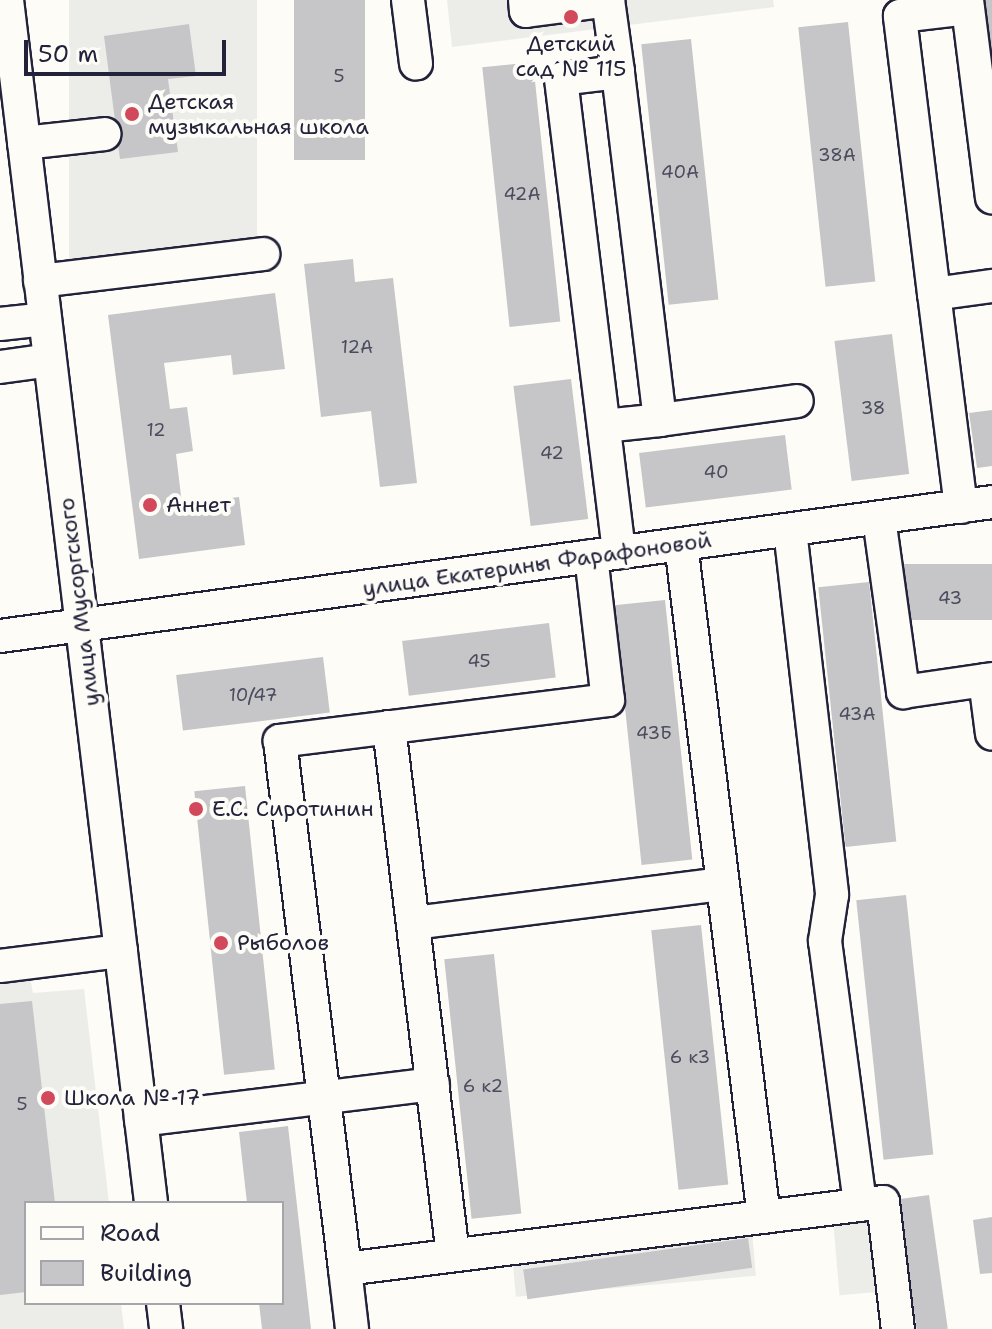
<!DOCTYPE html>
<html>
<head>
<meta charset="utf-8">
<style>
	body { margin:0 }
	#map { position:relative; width:992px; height:1329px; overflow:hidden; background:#fdfcf7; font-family:"Shantell Sans",sans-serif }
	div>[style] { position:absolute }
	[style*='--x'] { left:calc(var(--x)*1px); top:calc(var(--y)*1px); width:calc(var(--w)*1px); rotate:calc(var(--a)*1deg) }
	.built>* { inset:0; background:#ecece9; transform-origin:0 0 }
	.building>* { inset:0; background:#c6c6c8; transform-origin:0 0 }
	.roads { filter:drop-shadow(2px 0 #22223b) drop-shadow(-2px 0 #22223b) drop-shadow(0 2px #22223b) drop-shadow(0 -2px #22223b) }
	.minor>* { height:32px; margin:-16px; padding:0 16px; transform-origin:16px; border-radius:16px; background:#fdfcf7 }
	.dots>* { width:22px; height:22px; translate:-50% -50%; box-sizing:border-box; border:4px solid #fdfcf7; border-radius:50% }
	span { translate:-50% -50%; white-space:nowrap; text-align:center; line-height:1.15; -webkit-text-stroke:8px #fdfcf7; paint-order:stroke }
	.number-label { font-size:18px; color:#4b4b5e }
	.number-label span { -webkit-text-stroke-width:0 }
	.poi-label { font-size:22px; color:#22223b }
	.left { translate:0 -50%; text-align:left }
	.street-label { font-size:22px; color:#22223b }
	.legend { position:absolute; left:24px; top:1201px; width:260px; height:104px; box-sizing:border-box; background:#fdfcf7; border:2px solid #a5a5ac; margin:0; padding:10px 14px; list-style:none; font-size:24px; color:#22223b }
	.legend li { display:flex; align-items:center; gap:16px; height:40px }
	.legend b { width:40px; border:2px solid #a5a5ac }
	.scale { position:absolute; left:24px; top:40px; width:202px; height:36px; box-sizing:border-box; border:4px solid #22223b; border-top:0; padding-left:10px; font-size:24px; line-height:28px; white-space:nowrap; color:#22223b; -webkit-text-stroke:6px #fdfcf7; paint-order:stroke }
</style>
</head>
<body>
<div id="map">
	<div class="built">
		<div style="left:69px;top:0;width:188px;height:264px"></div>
		<div style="clip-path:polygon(447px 0,773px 0,774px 7px,452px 47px)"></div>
		<div style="clip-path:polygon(28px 968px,33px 993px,84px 989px,109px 1203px,26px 1203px,26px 1303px,121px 1303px,124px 1329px,0 1329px,0 976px)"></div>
		<div style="left:874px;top:1218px;width:74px;height:41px;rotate:85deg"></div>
		<div style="left:752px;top:1231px;width:45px;height:241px;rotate:85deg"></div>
	</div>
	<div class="building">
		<div style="left:294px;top:0;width:71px;height:160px"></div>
		<div style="clip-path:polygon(983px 0,992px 0,992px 64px,990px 64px)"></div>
		<div style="left:848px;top:22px;width:261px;height:50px;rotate:84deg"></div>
		<div style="clip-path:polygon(189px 24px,196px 76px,168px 79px,178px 152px,120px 159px,104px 36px)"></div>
		<div style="left:691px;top:39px;width:262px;height:50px;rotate:84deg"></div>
		<div style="left:533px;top:62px;width:261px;height:51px;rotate:84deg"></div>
		<div style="clip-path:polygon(353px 259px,355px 282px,393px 278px,417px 483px,380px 487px,371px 411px,321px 417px,304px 264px)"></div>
		<div style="clip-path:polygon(275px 293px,285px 369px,233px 375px,231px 355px,164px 363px,170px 409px,187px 407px,193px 451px,176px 454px,182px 504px,239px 497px,245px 545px,139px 559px,108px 315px)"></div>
		<div style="left:892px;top:334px;width:141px;height:58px;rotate:83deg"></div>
		<div style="left:571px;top:379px;width:141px;height:58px;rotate:83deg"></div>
		<div style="clip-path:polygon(992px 410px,992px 466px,977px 468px,969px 413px)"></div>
		<div style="left:785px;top:435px;width:55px;height:147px;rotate:83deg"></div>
		<div style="left:992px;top:564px;width:56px;height:88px;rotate:90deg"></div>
		<div style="left:869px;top:582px;width:261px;height:51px;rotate:84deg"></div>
		<div style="left:665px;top:600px;width:261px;height:51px;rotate:84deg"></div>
		<div style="left:549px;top:623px;width:55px;height:148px;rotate:83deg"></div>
		<div style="left:323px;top:657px;width:56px;height:148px;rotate:83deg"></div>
		<div style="left:245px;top:786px;width:285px;height:51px;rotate:84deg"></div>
		<div style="left:906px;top:895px;width:261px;height:50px;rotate:84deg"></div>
		<div style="left:701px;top:925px;width:261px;height:50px;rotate:84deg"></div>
		<div style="left:494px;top:954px;width:261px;height:50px;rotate:84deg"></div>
		<div style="clip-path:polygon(32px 1001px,55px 1203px,26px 1203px,26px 1292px,0 1295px,0 1004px)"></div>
		<div style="clip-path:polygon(288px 1126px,311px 1329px,262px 1329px,259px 1303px,282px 1303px,282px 1203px,247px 1203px,239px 1132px)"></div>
		<div style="left:929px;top:1195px;width:135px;height:31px;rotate:82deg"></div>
		<div style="clip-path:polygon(992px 1217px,992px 1273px,980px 1274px,973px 1220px)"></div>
		<div style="left:748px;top:1238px;width:30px;height:227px;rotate:82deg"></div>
	</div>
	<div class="roads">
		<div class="minor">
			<div style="--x:7;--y:0;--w:1212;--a:83.17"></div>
			<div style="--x:408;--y:0;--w:64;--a:82.8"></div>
			<div style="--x:525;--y:0;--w:11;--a:85"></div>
			<div style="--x:526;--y:11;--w:83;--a:-7.6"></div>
			<div style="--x:608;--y:0;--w:73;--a:82.1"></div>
			<div style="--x:967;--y:0;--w:199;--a:82.8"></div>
			<div style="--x:24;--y:143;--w:81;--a:-6.3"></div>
			<div style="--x:40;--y:281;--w:225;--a:-6.9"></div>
			<div style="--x:934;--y:294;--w:280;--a:-97"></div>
			<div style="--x:900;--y:16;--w:68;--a:-6.7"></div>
			<div style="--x:0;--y:324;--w:45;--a:-6.3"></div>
			<div style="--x:0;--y:367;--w:50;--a:-8"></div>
			<div style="--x:660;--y:420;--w:138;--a:-7.9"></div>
			<div style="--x:604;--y:426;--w:56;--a:-6.1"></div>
			<div style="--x:660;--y:420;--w:351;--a:-96.9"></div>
			<div style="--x:618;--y:72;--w:57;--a:173"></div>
			<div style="--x:561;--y:79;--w:477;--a:83"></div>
			<div style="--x:961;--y:507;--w:215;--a:-97.2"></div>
			<div style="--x:934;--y:294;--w:59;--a:-7.9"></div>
			<div style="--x:879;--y:518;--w:176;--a:82.1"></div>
			<div style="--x:903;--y:692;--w:90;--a:-8.3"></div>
			<div style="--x:790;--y:530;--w:367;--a:83.4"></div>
			<div style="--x:832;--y:895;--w:47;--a:98.7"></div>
			<div style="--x:825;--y:941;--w:266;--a:82.4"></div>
			<div style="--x:681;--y:544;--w:678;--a:82.97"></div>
			<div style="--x:591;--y:556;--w:145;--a:83.3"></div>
			<div style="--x:608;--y:700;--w:331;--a:172.9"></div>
			<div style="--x:280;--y:741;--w:532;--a:82.98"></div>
			<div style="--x:345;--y:1269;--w:542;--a:-7.1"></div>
			<div style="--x:883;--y:1202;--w:128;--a:83.3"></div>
			<div style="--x:0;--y:636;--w:1001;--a:-7.69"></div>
			<div style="--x:985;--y:680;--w:54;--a:82.6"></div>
			<div style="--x:389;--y:727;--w:532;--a:83.09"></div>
			<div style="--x:413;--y:923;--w:312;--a:-7.2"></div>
			<div style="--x:0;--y:966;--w:122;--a:-7.1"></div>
			<div style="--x:141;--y:1120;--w:294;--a:-7"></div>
			<div style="--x:345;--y:1269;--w:60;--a:83.3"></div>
			<div style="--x:163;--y:1303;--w:26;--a:83"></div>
		</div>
	</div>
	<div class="dots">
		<div style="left:571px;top:17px;background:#d1495b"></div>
		<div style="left:132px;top:114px;background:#d1495b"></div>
		<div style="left:150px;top:505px;background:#d1495b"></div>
		<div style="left:196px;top:809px;background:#d1495b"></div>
		<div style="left:221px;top:943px;background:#d1495b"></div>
		<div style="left:48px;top:1098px;background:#d1495b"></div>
	</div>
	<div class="number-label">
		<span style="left:339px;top:76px">5</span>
		<span style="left:837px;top:155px">38А</span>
		<span style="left:680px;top:172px">40А</span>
		<span style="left:522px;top:194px">42А</span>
		<span style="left:357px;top:347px">12А</span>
		<span style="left:873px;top:408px">38</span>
		<span style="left:156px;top:430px">12</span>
		<span style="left:552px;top:453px">42</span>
		<span style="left:716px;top:472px">40</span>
		<span style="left:950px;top:598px">43</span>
		<span style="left:479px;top:661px">45</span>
		<span style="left:253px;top:695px">10/47</span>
		<span style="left:857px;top:714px">43А</span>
		<span style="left:654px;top:733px">43Б</span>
		<span style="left:690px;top:1057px">6 к3</span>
		<span style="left:483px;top:1086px">6 к2</span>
		<span style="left:22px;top:1104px">5</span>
	</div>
	<div class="poi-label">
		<span style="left:571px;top:56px">Детский<br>сад № 115</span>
		<span class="left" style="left:148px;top:114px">Детская<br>музыкальная школа</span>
		<span class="left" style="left:166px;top:505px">Аннет</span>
		<span class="left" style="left:212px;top:809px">Е.С. Сиротинин</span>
		<span class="left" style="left:237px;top:943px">Рыболов</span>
		<span class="left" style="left:64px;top:1098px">Школа № 17</span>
	</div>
	<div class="street-label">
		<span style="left:537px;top:564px;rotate:-8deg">улица Екатерины Фарафоновой</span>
		<span style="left:79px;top:602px;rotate:-97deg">улица Мусоргского</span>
	</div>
	<ul class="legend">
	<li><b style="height:10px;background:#fdfcf7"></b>Road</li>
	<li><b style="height:22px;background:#c6c6c8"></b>Building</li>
	</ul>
	<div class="scale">50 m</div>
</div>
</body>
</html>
